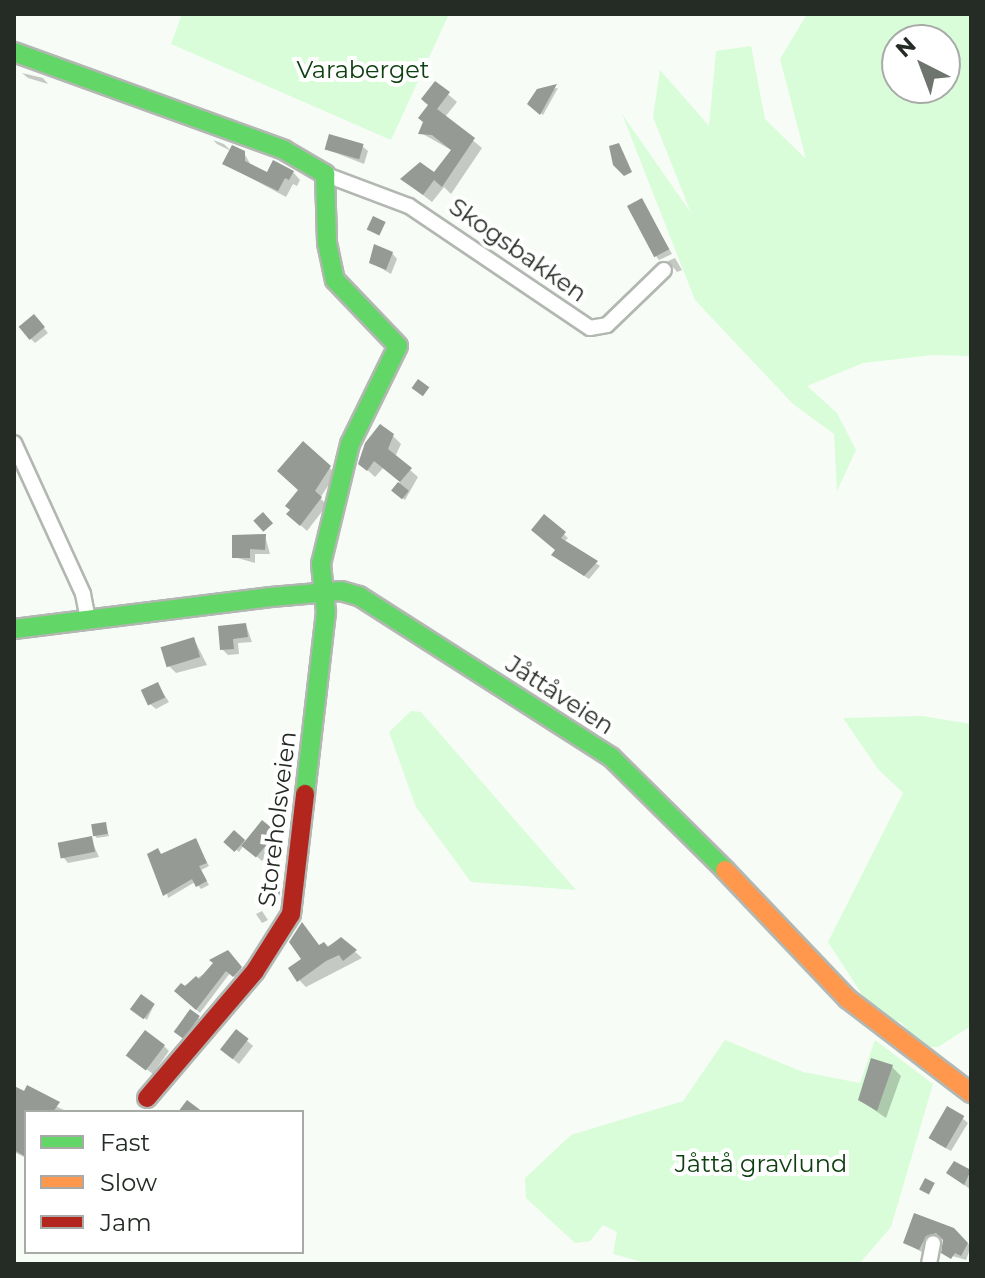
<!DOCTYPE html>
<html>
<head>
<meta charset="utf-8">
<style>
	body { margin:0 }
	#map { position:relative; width:985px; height:1278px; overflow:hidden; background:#f7fcf6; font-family:Montserrat,sans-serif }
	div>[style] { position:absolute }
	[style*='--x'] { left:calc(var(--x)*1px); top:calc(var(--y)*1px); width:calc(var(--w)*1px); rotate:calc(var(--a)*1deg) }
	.green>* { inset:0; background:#d9fdd8 }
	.shadow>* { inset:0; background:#0003; transform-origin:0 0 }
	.building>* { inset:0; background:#969a95; transform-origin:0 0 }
	.roads { filter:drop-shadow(2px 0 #b3b7b2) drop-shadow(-2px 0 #b3b7b2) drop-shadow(0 2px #b3b7b2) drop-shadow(0 -2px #b3b7b2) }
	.street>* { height:14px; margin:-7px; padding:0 7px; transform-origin:7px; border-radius:7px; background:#fefffe }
	.fast>* { height:18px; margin:-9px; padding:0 9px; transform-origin:9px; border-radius:9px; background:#63d668 }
	.slow>* { height:18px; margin:-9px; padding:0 9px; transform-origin:9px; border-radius:9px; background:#ff974d }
	.jam>* { height:18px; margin:-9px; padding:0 9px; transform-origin:9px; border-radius:9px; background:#b3261e }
	span { translate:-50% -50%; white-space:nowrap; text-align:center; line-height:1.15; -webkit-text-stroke:8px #fff; paint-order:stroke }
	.park-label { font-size:24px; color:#0f4011 }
	.street-label { font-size:24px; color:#252b25 }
	.frame { position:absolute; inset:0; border:16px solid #252b25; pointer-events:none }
	.legend { position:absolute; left:24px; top:1110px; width:280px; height:144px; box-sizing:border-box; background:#fff; border:2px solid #a8aaa8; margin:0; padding:10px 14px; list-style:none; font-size:24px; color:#252b25 }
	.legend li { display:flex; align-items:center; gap:16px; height:40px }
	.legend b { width:40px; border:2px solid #a8aaa8 }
	.north { position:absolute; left:881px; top:24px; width:80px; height:80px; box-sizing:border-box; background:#fff; border:2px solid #a8aaa8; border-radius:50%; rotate:318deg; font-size:22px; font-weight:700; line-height:32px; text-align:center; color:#252b25 }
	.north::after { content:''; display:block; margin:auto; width:28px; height:36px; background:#6e746e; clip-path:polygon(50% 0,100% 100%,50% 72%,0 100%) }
</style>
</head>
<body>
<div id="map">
	<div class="green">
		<div style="clip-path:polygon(182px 14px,449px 14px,391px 140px,171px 44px)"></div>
		<div style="clip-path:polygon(evenodd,807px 14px,971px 14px,971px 356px,933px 355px,863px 363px,807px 386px,837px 413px,856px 450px,837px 491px,834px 434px,793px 404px,695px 300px,622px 114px,691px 213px,653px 117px,660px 70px,709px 126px,716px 51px,751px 46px,765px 119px,806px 159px,780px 59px,807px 14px,945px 40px,945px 88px,897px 88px,897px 40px,945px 40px)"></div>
		<div style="clip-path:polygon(411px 711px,421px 712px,576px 890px,471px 882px,416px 807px,389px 732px)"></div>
		<div style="clip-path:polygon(922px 716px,971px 724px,971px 1026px,938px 1047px,920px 1047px,902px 1023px,874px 1013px,828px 942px,903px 793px,878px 769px,843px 718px)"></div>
		<div style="clip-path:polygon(725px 1040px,803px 1072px,860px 1083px,875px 1040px,933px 1084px,891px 1227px,859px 1264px,649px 1264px,613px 1254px,617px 1232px,603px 1225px,590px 1241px,575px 1243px,526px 1198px,525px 1178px,571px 1135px,683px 1101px)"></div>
	</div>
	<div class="shadow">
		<div style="clip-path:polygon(22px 73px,43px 78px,48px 84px,28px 78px)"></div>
		<div style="clip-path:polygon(436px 84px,457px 102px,445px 117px,482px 148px,451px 194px,444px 187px,432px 202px,402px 179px,435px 175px,453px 151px,421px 133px)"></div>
		<div style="clip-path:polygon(558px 88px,543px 115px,529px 104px,538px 91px)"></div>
		<div style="clip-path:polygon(213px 140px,224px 144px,231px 151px,217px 144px)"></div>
		<div style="clip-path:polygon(362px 146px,368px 151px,364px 164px,326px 149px)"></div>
		<div style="clip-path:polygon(244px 153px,252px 167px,268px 175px,293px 172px,300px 180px,297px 186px,293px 184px,286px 197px,225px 164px)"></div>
		<div style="clip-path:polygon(642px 201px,672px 254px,659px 260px,655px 255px)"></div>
		<div style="clip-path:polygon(392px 253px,397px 259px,391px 274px,371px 262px)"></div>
		<div style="clip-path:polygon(675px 258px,682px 270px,677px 272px,668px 261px)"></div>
		<div style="clip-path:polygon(39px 322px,48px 333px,35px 343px,30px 338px)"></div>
		<div style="clip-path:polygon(393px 436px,401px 444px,395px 457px,418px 477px,405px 500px,393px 491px,400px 482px,383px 468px,375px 477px,361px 464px)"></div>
		<div style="clip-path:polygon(303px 443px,336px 474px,320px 498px,327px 505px,307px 531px,295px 520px)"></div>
		<div style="clip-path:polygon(545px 517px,568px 538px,564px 542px,600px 566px,589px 579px,558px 559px)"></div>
		<div style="clip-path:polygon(265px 536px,270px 554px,255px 554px,255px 563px,234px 557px)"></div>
		<div style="clip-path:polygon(246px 625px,252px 642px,238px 643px,239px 654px,228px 655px,222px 649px)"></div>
		<div style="clip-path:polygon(194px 639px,207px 665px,176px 673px,168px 665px)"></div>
		<div style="clip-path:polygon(157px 684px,169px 702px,156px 709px,150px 704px)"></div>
		<div style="clip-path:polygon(105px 824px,109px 836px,97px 838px,95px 836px)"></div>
		<div style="clip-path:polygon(234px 833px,246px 843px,275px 834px,281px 839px,262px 861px,244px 845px,239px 852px,227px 842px)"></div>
		<div style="clip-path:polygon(91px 839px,99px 857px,68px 863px,63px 857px)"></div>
		<div style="clip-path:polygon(195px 840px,209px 866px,201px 870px,209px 885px,201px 889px,195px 882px,168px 898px,158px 851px,162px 855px)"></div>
		<div style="clip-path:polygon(262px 911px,268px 920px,262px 923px,256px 914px)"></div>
		<div style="clip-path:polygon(341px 939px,362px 958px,306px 987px,299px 980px,304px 959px)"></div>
		<div style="clip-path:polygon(232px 957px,244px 972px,237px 979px,230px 973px,200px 1013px,176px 991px)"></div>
		<div style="clip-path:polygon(154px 1005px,147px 1020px,135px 1011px)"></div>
		<div style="left:190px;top:1011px;width:13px;height:26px;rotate:39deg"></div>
		<div style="clip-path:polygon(237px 1032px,253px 1046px,239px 1064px,228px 1055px)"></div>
		<div style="clip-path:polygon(164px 1046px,169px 1051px,153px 1074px,135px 1061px)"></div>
		<div style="clip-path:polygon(892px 1067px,901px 1076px,886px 1118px,860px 1100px)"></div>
		<div style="clip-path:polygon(14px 1086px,66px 1111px,26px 1112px,26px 1158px,14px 1152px)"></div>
		<div style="clip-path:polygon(962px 1118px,968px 1123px,951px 1151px,936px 1143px)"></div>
		<div style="clip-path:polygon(955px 1163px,971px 1173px,970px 1189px,954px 1178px)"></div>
		<div style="clip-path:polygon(945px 1226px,971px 1246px,966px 1260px,949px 1255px,944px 1237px,931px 1241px,925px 1254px,905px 1242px)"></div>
	</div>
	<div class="building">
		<div style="clip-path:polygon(435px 81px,450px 92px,437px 109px,475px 138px,442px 187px,434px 180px,423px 195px,400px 179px,420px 162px,434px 172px,451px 150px,432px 135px,418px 134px,423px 122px,418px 118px,428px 105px,421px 99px)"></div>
		<div style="clip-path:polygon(557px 84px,540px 115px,527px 104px,537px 89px)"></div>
		<div style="left:329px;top:134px;width:36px;height:16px;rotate:16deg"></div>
		<div style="clip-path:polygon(619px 143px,632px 172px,624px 176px,613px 165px,609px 146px)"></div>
		<div style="clip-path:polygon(232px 145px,245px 151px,245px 161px,267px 172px,273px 160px,294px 171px,289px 180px,285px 178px,278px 191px,222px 164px)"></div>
		<div style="left:642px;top:198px;width:58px;height:17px;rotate:62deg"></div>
		<div style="left:373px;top:216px;width:14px;height:15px;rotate:25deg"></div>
		<div style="clip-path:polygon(374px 244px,393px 252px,386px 270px,369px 263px)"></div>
		<div style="left:34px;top:314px;width:17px;height:20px;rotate:50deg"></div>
		<div style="left:418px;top:379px;width:14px;height:11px;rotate:36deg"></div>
		<div style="clip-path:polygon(380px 424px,394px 434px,388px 449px,412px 468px,400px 482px,374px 461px,367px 471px,358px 464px,365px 443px)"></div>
		<div style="clip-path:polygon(303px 441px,331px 466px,315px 491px,322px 497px,300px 526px,286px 514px,290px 510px,285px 506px,298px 490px,277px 471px)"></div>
		<div style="left:398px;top:482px;width:14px;height:11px;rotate:39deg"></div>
		<div style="left:263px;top:512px;width:15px;height:13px;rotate:48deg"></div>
		<div style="clip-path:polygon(544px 514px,566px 532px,561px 538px,598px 561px,584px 576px,551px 555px,555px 550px,531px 530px)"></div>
		<div style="clip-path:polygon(266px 534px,265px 550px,250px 549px,250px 558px,232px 558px,232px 535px)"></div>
		<div style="clip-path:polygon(246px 623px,248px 637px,233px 639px,234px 649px,220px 650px,218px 626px)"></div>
		<div style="left:194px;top:637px;width:21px;height:35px;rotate:73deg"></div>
		<div style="left:158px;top:682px;width:17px;height:19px;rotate:65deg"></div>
		<div style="left:262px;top:820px;width:19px;height:33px;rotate:39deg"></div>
		<div style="left:106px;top:822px;width:12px;height:15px;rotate:81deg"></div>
		<div style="left:234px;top:830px;width:15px;height:16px;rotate:42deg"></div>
		<div style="left:92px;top:836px;width:16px;height:35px;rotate:79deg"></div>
		<div style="clip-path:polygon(196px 838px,207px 863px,199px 866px,207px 881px,196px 887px,192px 879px,163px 896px,147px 854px,158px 848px,161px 854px)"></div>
		<div style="clip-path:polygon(277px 888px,280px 892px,276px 908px,267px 895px)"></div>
		<div style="clip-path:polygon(302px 922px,319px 945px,324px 942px,328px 947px,341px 937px,357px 950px,343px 961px,339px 955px,326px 961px,297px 982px,288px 968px,301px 959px,289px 942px)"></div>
		<div style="clip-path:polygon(228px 950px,242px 967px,233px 977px,226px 971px,196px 1010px,174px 991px,181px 983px,185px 986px,196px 976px,199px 979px,213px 963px,209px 960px)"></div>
		<div style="left:141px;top:994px;width:17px;height:19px;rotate:36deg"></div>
		<div style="left:190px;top:1009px;width:12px;height:28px;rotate:35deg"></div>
		<div style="left:236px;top:1029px;width:16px;height:26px;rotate:38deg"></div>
		<div style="left:145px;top:1030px;width:25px;height:32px;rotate:37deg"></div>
		<div style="clip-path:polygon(871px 1058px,893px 1065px,877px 1111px,858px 1100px)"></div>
		<div style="clip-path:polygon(27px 1085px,60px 1102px,53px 1112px,26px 1112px,26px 1157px,14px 1150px,14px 1086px,24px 1091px)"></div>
		<div style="clip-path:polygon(187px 1100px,203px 1112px,178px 1112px)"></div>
		<div style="left:947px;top:1106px;width:20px;height:37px;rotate:30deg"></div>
		<div style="clip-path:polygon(954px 1161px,971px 1170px,964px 1185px,946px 1173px)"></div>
		<div style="left:925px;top:1178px;width:11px;height:13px;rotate:27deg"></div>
		<div style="clip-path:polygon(914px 1213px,954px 1228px,968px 1243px,961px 1256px,955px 1253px,951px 1259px,941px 1253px,943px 1240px,936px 1233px,926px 1236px,919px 1250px,903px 1243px)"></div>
	</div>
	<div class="roads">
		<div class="street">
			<div style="--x:329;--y:176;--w:85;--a:20.6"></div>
			<div style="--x:409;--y:206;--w:218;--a:34"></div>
			<div style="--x:590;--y:328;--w:17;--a:-10"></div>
			<div style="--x:607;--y:325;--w:79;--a:-44"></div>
			<div style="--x:14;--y:443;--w:166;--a:65.4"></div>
			<div style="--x:83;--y:594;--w:26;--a:79"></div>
			<div style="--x:929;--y:1264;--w:21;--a:-79"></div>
		</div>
		<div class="fast">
			<div style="--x:14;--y:52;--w:287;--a:19.9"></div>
			<div style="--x:284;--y:150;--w:48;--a:30.3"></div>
			<div style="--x:325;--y:174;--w:69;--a:88.3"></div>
			<div style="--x:327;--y:243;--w:38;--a:78"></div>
			<div style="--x:335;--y:280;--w:91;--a:46.3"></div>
			<div style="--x:398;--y:346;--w:109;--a:116.1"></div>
			<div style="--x:350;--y:444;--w:123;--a:103.6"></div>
			<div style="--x:321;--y:564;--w:48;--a:84.1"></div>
			<div style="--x:326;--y:612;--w:183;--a:96.6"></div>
			<div style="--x:14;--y:629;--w:259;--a:-7.1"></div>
			<div style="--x:271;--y:597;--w:70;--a:-4.9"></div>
			<div style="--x:341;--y:591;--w:19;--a:16"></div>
			<div style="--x:359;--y:596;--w:299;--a:32.6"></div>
			<div style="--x:611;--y:757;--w:161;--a:44.7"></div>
		</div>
		<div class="slow">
			<div style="--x:725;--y:870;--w:178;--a:46.4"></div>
			<div style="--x:848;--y:999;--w:155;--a:37.4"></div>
		</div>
		<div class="jam">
			<div style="--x:147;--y:1098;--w:167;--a:-49.6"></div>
			<div style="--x:255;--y:971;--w:67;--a:-57.7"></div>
			<div style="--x:291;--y:914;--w:121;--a:-83.3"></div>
		</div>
	</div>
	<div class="park-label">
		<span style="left:363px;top:70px">Varaberget</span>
		<span style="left:761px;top:1164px">Jåttå gravlund</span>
	</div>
	<div class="street-label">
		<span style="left:518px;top:250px;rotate:35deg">Skogsbakken</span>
		<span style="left:560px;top:695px;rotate:33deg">Jåttåveien</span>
		<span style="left:277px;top:819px;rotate:-83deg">Storeholsveien</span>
	</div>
	<div class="frame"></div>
	<ul class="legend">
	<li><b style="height:10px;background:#63d668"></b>Fast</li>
	<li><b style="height:10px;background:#ff974d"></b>Slow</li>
	<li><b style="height:10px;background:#b3261e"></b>Jam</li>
	</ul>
	<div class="north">N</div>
</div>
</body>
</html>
